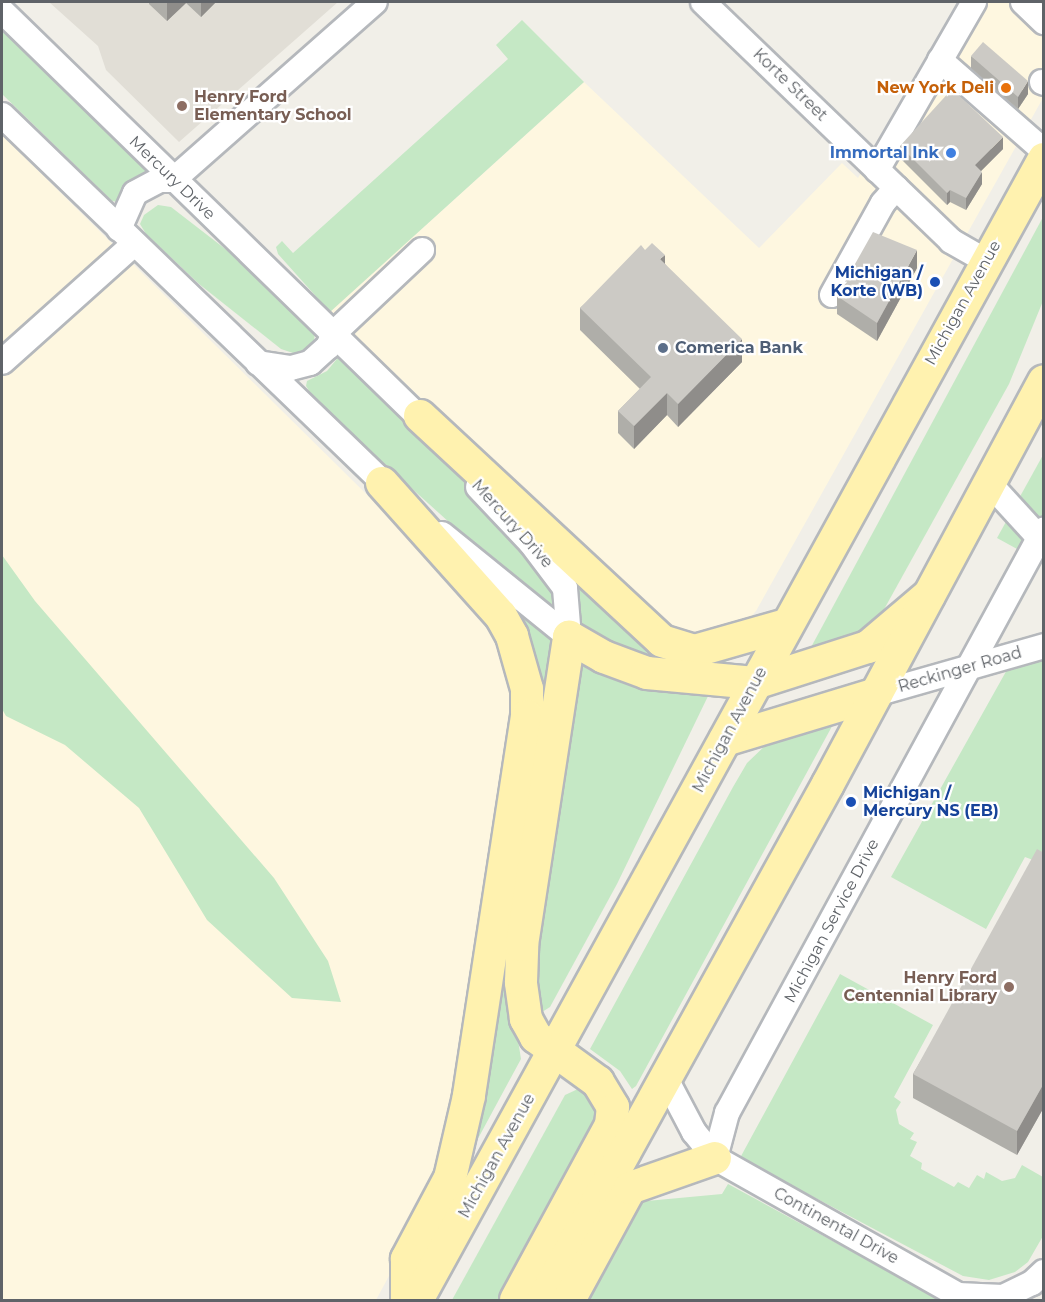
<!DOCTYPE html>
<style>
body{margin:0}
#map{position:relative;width:1045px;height:1302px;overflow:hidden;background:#f1efe8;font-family:Montserrat,sans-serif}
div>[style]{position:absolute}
.commercial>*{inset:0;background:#fef7e0}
.education>*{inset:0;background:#e1ded6}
.green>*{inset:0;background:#c5e8c5}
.roads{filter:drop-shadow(2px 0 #b5b8bc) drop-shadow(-2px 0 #b5b8bc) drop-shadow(0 2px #b5b8bc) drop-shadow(0 -2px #b5b8bc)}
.minor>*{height:24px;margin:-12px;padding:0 12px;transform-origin:12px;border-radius:12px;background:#fff}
.major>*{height:32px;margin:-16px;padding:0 16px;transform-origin:16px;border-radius:16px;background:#fff2af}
.wall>*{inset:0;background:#afaea9}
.shaded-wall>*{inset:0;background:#8f8d8a}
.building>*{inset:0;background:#cccac5}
.dots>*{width:16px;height:16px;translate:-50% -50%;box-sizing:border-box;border:3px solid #fff;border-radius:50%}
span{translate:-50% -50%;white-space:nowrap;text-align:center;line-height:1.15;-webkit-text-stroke:4.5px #fff;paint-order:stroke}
.street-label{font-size:16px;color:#5f6368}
.food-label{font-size:16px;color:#c56008;font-weight:700}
.right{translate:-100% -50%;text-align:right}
.education-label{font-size:16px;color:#785e54;font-weight:700}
.left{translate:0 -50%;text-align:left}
.shop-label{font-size:16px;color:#366cbe;font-weight:700}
.transit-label{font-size:16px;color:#164399;font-weight:700}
.service-label{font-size:16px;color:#4e5e75;font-weight:700}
.frame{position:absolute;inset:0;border:3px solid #5f6368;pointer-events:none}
</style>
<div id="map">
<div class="commercial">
<i style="clip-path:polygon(961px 2px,1043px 2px,1043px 98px,756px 611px,744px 625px,694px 638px,663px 627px,330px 312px,584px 82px,759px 248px,842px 163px,858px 178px)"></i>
<i style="clip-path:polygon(2px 135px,485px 611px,504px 642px,514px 707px,444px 1174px,376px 1300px,2px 1300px)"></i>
</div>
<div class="education">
<i style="clip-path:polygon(49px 2px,338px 2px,179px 142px,106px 70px,98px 46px)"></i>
</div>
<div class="green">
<i style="clip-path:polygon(2px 20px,147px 160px,151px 178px,124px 192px,117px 202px,112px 201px,2px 94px)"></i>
<i style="clip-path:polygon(522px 20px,584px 82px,330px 312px,278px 254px,276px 247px,282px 241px,293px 253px,508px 59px,496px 45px)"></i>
<i style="clip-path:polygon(158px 205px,171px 207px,281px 292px,315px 329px,314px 343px,306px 351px,293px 353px,281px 349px,199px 284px,146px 234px,140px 224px,144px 215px)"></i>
<i style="clip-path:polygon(1043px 217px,1043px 301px,1009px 384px,882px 613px,856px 636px,809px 651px)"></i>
<i style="clip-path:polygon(341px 354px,377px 387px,548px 573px,561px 601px,553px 616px,316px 402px,306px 386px,307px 381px,327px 371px)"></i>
<i style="clip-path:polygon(1043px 455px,1043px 563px,997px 538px)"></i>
<i style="clip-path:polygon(503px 501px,604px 599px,730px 655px,723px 667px,680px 670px,587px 639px)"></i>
<i style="clip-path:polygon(434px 530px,555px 634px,513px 1008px,521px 1059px,467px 1159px,534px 690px)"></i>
<i style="clip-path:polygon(2px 555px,35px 601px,274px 878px,328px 961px,341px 1002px,292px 998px,207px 920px,139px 808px,65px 745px,6px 716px,2px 709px)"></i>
<i style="clip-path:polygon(1043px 655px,1044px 857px,1033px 860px,1025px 857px,986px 929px,891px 877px,1013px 659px)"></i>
<i style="clip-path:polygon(571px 656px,710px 692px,617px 884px,550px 1007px,542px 1012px,530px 982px)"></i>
<i style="clip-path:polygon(836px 719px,636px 1086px,632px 1089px,620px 1071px,590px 1049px,733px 787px,747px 763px,771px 740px)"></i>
<i style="clip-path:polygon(840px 974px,933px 1025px,894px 1097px,901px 1102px,896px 1110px,899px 1124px,914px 1133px,910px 1139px,917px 1142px,910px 1156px,922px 1163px,921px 1169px,954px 1187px,958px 1182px,969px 1188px,977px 1175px,984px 1179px,986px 1172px,1002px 1181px,1015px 1178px,1022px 1165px,1043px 1177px,1043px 1236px,1028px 1262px,1015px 1272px,989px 1280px,963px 1276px,740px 1158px)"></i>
<i style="clip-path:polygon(578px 1089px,588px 1091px,601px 1119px,509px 1300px,452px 1300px,565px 1095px)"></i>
<i style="clip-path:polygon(728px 1184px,941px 1300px,582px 1300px,636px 1202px,722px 1194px)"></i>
</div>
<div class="roads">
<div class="minor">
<i style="left:703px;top:2px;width:344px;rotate:43.9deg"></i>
<i style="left:951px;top:241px;width:40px;rotate:29.7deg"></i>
<i style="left:1023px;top:2px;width:29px;rotate:44deg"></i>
<i style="left:2px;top:11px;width:598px;rotate:44.25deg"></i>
<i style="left:940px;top:60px;width:138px;rotate:41.2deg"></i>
<i style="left:1042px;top:82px;width:2px;rotate:27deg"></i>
<i style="left:2px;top:115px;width:546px;rotate:43.96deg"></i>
<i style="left:877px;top:170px;width:194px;rotate:-60deg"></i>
<i style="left:119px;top:229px;width:39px;rotate:-66deg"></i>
<i style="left:135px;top:193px;width:27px;rotate:-28deg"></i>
<i style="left:159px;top:180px;width:14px"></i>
<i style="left:173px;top:180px;width:269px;rotate:-41.4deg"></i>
<i style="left:832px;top:295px;width:105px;rotate:-61deg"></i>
<i style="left:883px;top:203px;width:20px;rotate:-49deg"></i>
<i style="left:2px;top:362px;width:177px;rotate:-41.8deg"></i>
<i style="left:258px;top:363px;width:33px;rotate:9deg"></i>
<i style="left:291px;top:368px;width:20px;rotate:-15deg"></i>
<i style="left:310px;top:363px;width:24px;rotate:-42deg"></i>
<i style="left:328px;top:347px;width:15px;rotate:-67deg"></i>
<i style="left:334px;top:333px;width:121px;rotate:-43.3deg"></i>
<i style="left:989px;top:483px;width:81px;rotate:47.5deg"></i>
<i style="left:442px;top:534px;width:164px;rotate:39deg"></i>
<i style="left:569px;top:637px;width:49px;rotate:-94.7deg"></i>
<i style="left:565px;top:588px;width:56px;rotate:-127.1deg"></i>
<i style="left:531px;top:543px;width:77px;rotate:-133.4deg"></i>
<i style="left:876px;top:694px;width:175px;rotate:-15.9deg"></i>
<i style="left:665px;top:1077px;width:62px;rotate:62.2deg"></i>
<i style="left:694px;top:1132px;width:33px;rotate:51deg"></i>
<i style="left:715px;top:1158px;width:279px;rotate:29.4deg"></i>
<i style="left:958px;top:1295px;width:45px;rotate:2.5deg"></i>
<i style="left:1003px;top:1297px;width:32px;rotate:-26deg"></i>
<i style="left:1032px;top:1283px;width:16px;rotate:-43deg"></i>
<i style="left:715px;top:1158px;width:47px;rotate:-75.1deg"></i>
<i style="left:727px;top:1113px;width:664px;rotate:-61.51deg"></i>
</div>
<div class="major">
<i style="left:420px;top:416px;width:330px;rotate:42.9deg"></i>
<i style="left:662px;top:641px;width:34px;rotate:17deg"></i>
<i style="left:695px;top:651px;width:95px;rotate:-15.9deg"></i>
<i style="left:382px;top:483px;width:178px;rotate:48.2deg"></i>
<i style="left:501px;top:616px;width:23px;rotate:61deg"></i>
<i style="left:512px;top:636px;width:55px;rotate:74.2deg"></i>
<i style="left:527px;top:689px;width:27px;rotate:90deg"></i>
<i style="left:527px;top:716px;width:384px;rotate:98.7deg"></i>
<i style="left:469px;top:1096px;width:84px;rotate:103deg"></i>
<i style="left:450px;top:1178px;width:92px;rotate:118deg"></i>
<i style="left:407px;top:1259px;width:41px;rotate:90deg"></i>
<i style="left:725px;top:740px;width:158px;rotate:-16.9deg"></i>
<i style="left:417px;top:1300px;width:1302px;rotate:-61.21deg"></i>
<i style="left:516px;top:1300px;width:199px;rotate:-61.5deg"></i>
<i style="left:611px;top:1125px;width:18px;rotate:-84deg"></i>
<i style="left:613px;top:1107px;width:29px;rotate:-121deg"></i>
<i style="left:598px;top:1082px;width:77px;rotate:-144deg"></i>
<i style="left:536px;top:1037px;width:21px;rotate:-119deg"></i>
<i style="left:526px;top:1019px;width:37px;rotate:-98deg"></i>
<i style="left:521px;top:982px;width:37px;rotate:-88deg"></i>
<i style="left:522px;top:945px;width:312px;rotate:-81.3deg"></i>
<i style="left:569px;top:637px;width:40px;rotate:29.7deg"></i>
<i style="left:604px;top:657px;width:46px;rotate:20.4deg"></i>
<i style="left:647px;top:673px;width:108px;rotate:5.3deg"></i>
<i style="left:755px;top:683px;width:119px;rotate:-17.7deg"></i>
<i style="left:868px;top:647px;width:80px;rotate:-40.4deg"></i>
<i style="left:543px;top:1300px;width:589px;rotate:-61.09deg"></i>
<i style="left:828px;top:784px;width:457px;rotate:-61.8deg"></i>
<i style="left:569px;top:1300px;width:128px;rotate:-61.4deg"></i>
<i style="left:630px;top:1188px;width:90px;rotate:-19.4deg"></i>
</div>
</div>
<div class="wall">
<i style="clip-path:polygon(149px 2px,216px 2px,201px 17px,186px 3px,167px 21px,149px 4px)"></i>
<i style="clip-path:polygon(971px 56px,1028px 94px,1018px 109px,971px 68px)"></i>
<i style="clip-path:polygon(900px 146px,1003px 149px,981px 171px,982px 184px,966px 210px,950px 202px,947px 205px,900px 158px)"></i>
<i style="clip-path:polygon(645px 250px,665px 264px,742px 362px,678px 427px,667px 415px,634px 449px,618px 433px,618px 411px,640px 389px,580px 330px,580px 308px)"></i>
<i style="clip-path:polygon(917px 268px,877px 341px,837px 314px,837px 296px)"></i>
<i style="clip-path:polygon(1044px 853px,1044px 1107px,1017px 1155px,913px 1098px,913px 1074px)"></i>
</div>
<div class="shaded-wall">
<i style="clip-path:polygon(168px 2px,186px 2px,186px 3px,167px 21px,167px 3px)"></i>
<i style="clip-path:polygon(201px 2px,216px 2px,201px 17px)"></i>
<i style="clip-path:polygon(1028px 81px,1028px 94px,1018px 109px,1018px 97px)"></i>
<i style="clip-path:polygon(1003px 137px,1003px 149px,975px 177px,975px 165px)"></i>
<i style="clip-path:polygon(982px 172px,982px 184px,966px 210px,966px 198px)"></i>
<i style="clip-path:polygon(950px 190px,950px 202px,947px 205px,947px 193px)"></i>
<i style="clip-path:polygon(917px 250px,917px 268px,877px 341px,877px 323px)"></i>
<i style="clip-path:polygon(665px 255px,665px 277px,660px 259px)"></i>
<i style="clip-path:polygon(742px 339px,742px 362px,678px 427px,678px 404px)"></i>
<i style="clip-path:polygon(667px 393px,667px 415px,634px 449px,634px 426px)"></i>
<i style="clip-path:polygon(1044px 1083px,1044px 1107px,1017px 1155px,1017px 1131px)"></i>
</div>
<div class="building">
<i style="clip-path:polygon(983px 42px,1028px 81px,1018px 97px,971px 56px)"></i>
<i style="clip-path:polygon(952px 89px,1003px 137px,975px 165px,982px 172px,966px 198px,950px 190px,947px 193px,900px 146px)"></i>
<i style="clip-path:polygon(873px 232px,917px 250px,877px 323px,837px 296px)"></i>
<i style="clip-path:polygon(652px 243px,665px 255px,660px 259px,742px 339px,678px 404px,667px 393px,634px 426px,618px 411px,651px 377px,580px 308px,641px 245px,645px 250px)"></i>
<i style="clip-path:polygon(1037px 849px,1044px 853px,1044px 1083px,1017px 1131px,913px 1074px)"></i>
</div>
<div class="dots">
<i style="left:1006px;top:88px;background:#e8710a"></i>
<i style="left:182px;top:106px;background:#8d6e63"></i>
<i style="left:951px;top:153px;background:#3f7fe0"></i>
<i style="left:935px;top:282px;background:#1a4fb4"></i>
<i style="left:663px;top:348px;background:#5c6f8a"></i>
<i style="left:851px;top:802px;background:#1a4fb4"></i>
<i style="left:1009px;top:987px;background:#8d6e63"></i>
</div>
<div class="street-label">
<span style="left:790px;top:85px;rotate:44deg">Korte Street</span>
<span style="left:172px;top:178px;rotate:44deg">Mercury Drive</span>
<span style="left:963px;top:303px;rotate:-61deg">Michigan Avenue</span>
<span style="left:512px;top:524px;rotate:48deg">Mercury Drive</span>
<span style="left:960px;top:670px;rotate:-16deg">Reckinger Road</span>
<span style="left:730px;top:730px;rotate:-62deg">Michigan Avenue</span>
<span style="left:832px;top:921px;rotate:-62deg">Michigan Service Drive</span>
<span style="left:497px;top:1156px;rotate:-61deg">Michigan Avenue</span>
<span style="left:836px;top:1226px;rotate:29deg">Continental Drive</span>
</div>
<div class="food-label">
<span class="right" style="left:994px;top:88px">New York Deli</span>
</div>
<div class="education-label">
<span class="left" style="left:194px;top:106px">Henry Ford<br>Elementary School</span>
<span class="right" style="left:997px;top:987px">Henry Ford<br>Centennial Library</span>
</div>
<div class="shop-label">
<span class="right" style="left:939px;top:153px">Immortal Ink</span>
</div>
<div class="transit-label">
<span class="right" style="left:923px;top:282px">Michigan /<br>Korte (WB)</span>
<span class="left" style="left:863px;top:802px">Michigan /<br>Mercury NS (EB)</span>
</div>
<div class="service-label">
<span class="left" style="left:675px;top:348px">Comerica Bank</span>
</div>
<div class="frame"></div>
</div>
